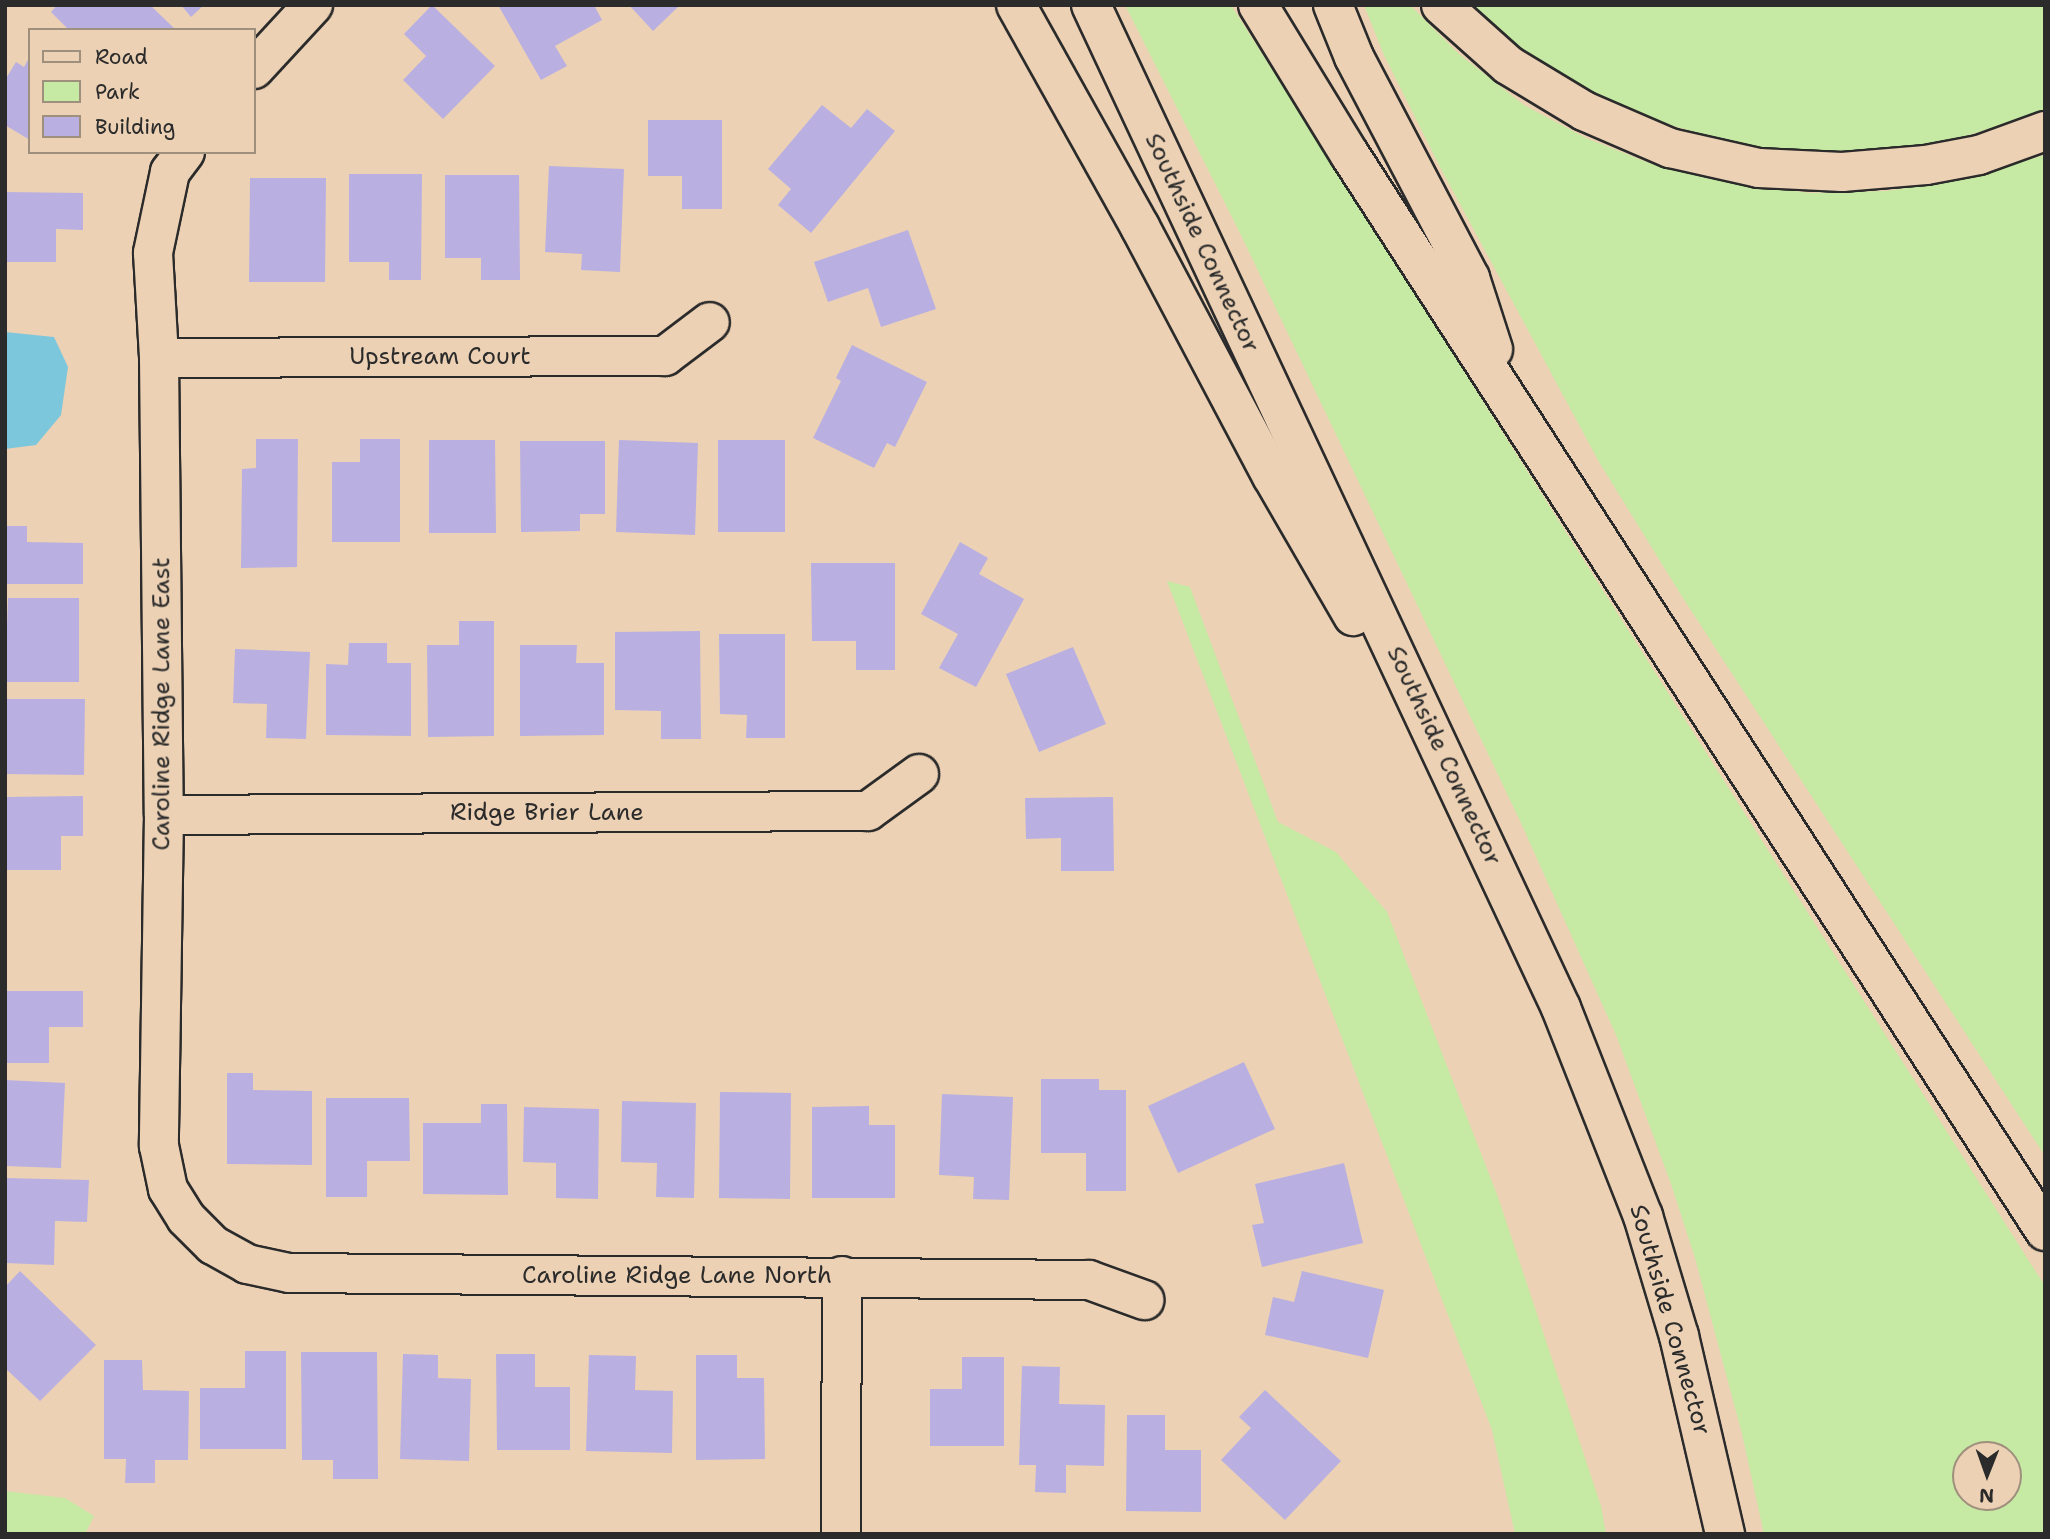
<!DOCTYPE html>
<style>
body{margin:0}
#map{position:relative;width:2050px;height:1539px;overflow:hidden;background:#ecd1b4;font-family:"Shantell Sans",sans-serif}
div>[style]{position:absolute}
.green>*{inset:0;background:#c6eaa3}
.water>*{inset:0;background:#7dc7dd}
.building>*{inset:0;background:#b9b0e1}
.roads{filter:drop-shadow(2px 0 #2b2b2b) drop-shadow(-2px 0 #2b2b2b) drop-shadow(0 2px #2b2b2b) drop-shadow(0 -2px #2b2b2b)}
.street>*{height:38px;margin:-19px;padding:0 19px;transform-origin:19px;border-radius:19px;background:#ecd1b4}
.highway>*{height:38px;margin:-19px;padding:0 19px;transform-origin:19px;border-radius:19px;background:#ecd1b4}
span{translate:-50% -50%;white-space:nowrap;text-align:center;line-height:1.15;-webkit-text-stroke:7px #ecd1b4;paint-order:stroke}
.street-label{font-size:24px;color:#2b2b2b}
.frame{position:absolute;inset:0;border:7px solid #2b2b2b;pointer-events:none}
.legend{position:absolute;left:28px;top:28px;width:228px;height:126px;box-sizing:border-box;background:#ecd1b4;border:2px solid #9f8f7d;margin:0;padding:9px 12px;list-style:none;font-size:21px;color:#2b2b2b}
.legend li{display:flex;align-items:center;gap:14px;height:35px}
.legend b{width:35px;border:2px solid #9f8f7d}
.north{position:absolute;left:1952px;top:1441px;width:70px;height:70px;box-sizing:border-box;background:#ecd1b4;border:2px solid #9f8f7d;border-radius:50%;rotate:181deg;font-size:19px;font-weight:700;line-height:28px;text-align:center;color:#2b2b2b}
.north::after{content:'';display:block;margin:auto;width:24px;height:32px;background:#2b2b2b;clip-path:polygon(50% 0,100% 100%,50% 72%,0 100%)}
</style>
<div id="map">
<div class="green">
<i style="clip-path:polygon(evenodd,1125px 5px,1231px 5px,2045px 1286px,2045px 1534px,1764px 1534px,1742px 1434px,1695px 1258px,1671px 1184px,1616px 1035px,1521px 823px,1240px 233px,1125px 5px,1966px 1455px,2008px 1455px,2008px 1497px,1966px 1497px,1966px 1455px)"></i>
<i style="clip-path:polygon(1364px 5px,1410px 5px,1459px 54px,1524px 105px,1586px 138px,1649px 163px,1739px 185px,1811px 193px,1886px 191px,1947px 182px,2045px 155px,2045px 1156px,1681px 595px,1599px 462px,1440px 167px,1384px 55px)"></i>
<i style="clip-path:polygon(1466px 5px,2045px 5px,2045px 110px,1954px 140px,1896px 151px,1846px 155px,1785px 151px,1737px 144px,1636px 115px,1580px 88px,1532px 59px)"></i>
<i style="clip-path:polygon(1167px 581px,1190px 587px,1278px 822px,1336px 852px,1387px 912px,1498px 1197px,1601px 1506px,1606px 1534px,1515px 1534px,1492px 1430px)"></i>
<i style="clip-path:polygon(5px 1491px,65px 1498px,94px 1516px,85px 1534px,5px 1534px)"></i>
</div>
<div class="water">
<i style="clip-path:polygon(5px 332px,54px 337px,68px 367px,61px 415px,36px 445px,5px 449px)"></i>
</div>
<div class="building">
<i style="clip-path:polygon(57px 5px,150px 5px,176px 30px,69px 30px,51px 12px)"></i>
<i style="clip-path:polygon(181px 5px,204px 5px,191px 17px)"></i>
<i style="clip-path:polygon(432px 5px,495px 66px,443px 119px,403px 80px,426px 56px,404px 34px)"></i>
<i style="clip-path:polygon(498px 5px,594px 5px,602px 20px,555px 46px,567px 66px,541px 80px)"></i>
<i style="clip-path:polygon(629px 5px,680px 5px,653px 31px)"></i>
<i style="clip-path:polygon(30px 56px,30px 140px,5px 125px,5px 80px,16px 62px,24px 67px)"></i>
<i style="clip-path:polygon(822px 105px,851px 128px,867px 109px,895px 131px,811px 233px,778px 205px,791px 189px,768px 169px)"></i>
<i style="clip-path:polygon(648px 120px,722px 120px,722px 209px,682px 209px,682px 176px,648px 176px)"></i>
<i style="clip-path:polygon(549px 166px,624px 169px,620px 272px,581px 270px,582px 254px,545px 252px)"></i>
<i style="clip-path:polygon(349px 174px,422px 174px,421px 280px,389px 280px,389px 262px,349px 262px)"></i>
<i style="clip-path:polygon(445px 175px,519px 175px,520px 280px,481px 280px,481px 258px,445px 258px)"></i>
<i style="clip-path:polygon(250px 178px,326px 178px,325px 282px,249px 282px)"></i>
<i style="clip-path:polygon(5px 192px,83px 193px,83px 230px,56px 229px,56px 262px,5px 262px)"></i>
<i style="clip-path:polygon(908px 230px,936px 309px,881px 327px,868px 288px,828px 302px,814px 262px)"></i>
<i style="clip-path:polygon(852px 345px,927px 382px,895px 447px,887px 443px,874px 468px,813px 438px,841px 381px,836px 378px)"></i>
<i style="clip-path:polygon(256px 439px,298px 439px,297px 567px,241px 568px,242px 469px,256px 468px)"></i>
<i style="clip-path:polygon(360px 439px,400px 439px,400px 542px,332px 542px,332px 462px,360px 462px)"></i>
<i style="clip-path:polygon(429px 440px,495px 440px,496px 533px,429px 533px)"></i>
<i style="clip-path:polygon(619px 440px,698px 443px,695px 535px,616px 532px)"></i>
<i style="clip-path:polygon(718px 440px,785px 440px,785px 532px,718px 532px)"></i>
<i style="clip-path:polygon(520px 441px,605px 441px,605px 514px,580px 514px,580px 531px,521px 532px)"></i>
<i style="clip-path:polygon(5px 526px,27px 526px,27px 542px,83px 543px,83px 584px,5px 584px)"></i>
<i style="clip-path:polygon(960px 542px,988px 558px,979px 574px,1024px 599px,976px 687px,939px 668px,958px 634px,921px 614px)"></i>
<i style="clip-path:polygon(811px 563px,895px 563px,895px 670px,856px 670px,856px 641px,812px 641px)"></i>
<i style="clip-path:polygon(8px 598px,79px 598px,79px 682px,5px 682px)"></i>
<i style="clip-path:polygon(459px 621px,494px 621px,494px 736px,428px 737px,427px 645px,459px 645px)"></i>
<i style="clip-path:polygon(700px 631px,701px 739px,661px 739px,661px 711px,615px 710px,615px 632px)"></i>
<i style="clip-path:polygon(719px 634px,785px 634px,785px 738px,746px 738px,747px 715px,720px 714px)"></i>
<i style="clip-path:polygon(349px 643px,387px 643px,387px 663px,411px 663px,411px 736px,326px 735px,326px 664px,348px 665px)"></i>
<i style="clip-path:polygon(520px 645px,577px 645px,576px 663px,604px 663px,604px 735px,520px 736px)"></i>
<i style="clip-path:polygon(1073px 647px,1106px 724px,1039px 752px,1006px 674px)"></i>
<i style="clip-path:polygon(235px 649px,310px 652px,306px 739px,266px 738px,267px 704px,233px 703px)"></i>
<i style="clip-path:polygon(5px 699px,85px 699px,84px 775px,5px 774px)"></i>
<i style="clip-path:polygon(83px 796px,83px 836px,61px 836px,61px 870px,5px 870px,5px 797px)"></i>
<i style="clip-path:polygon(1113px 797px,1114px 871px,1061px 871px,1061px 838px,1026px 839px,1025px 798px)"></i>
<i style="clip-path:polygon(5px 991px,83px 991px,83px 1027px,49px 1027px,49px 1063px,5px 1063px)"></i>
<i style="clip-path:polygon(1244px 1062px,1275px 1129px,1178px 1173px,1148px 1106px)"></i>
<i style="clip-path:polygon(227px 1073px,253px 1073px,253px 1090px,312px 1091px,312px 1165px,227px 1164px)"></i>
<i style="clip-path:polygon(1041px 1079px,1099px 1079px,1099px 1090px,1126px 1090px,1126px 1191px,1086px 1191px,1086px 1153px,1041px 1153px)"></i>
<i style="clip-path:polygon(5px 1080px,65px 1083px,61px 1168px,5px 1166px)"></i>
<i style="clip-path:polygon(720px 1092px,791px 1093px,790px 1199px,719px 1198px)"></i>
<i style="clip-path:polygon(942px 1094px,1013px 1097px,1009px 1200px,973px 1199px,974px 1177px,939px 1175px)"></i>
<i style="clip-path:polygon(326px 1098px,409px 1098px,410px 1161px,367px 1161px,367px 1197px,326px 1197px)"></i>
<i style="clip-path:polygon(622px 1101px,696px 1103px,694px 1198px,656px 1197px,657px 1163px,621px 1162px)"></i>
<i style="clip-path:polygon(481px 1104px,507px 1104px,508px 1195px,423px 1194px,423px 1123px,481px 1123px)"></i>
<i style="clip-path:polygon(869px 1106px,869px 1125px,895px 1125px,895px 1198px,812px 1198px,812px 1107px)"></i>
<i style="clip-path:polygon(524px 1107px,599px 1109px,598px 1199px,556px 1198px,556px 1163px,523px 1162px)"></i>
<i style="clip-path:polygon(1344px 1163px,1363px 1243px,1262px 1267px,1252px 1225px,1264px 1223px,1255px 1184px)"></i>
<i style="clip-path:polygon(5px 1178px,89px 1180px,87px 1222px,55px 1221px,54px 1265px,5px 1263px)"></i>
<i style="clip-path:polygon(20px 1271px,96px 1345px,40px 1401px,5px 1368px,5px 1287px)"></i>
<i style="clip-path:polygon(1302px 1271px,1384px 1290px,1368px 1358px,1265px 1335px,1273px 1297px,1294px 1302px)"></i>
<i style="clip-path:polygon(245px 1351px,286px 1351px,286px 1449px,200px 1449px,200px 1388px,245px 1388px)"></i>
<i style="clip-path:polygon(301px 1352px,377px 1352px,378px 1479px,333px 1479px,333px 1460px,302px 1460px)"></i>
<i style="clip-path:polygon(403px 1354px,438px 1355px,438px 1378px,471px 1379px,469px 1461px,400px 1459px)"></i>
<i style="clip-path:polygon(496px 1354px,535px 1354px,535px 1387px,570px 1387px,570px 1450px,497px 1450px)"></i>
<i style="clip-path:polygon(589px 1355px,636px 1356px,635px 1390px,673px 1391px,672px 1453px,586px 1451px)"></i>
<i style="clip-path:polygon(696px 1355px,737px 1355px,737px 1378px,764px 1378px,765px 1459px,696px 1460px)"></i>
<i style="clip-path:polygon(962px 1357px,1004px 1357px,1004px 1446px,930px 1446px,930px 1389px,962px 1389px)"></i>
<i style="clip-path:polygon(104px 1360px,142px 1360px,143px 1390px,189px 1391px,188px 1460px,155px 1460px,155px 1483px,125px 1483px,126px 1459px,104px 1459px)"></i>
<i style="clip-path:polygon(1022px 1366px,1060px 1367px,1059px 1404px,1105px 1405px,1104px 1466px,1066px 1465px,1066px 1493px,1035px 1492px,1036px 1465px,1019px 1465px)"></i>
<i style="clip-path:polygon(1265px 1390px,1341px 1461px,1285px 1520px,1221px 1460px,1251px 1428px,1239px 1417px)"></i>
<i style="clip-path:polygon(1127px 1415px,1165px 1415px,1165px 1450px,1201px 1450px,1201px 1512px,1126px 1511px)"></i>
</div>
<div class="roads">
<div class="street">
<i style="left:254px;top:69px;width:87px;rotate:-47.3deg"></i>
<i style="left:185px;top:152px;width:25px;rotate:127deg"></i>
<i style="left:170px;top:172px;width:83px;rotate:101.9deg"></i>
<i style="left:153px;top:253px;width:105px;rotate:86.7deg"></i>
<i style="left:159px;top:358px;width:457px;rotate:89.4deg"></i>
<i style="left:164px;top:815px;width:331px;rotate:90.9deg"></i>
<i style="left:159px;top:1146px;width:44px;rotate:78.2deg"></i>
<i style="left:168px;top:1189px;width:34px;rotate:58deg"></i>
<i style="left:186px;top:1218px;width:38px;rotate:45deg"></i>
<i style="left:213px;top:1245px;width:39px;rotate:29deg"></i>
<i style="left:247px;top:1264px;width:43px;rotate:12.1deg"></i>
<i style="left:289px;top:1273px;width:800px;rotate:0.5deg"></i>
<i style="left:1089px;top:1280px;width:59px;rotate:20deg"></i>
<i style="left:159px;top:358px;width:506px;rotate:-0.23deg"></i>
<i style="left:665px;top:356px;width:56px;rotate:-37.1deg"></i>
<i style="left:164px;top:815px;width:704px;rotate:-0.33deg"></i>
<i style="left:868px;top:811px;width:63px;rotate:-36deg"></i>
<i style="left:841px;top:1534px;width:258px;rotate:-89.8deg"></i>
</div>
<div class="highway">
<i style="left:1016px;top:5px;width:254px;rotate:60.8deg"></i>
<i style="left:1140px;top:227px;width:282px;rotate:62.1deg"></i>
<i style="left:1272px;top:476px;width:162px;rotate:59.9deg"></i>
<i style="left:1091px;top:5px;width:1108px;rotate:64.89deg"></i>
<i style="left:1561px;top:1008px;width:224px;rotate:68.5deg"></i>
<i style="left:1643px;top:1216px;width:125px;rotate:73.3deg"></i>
<i style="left:1679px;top:1336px;width:203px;rotate:76.9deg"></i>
<i style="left:1258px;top:5px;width:176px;rotate:58.5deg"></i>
<i style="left:1350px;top:155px;width:1281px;rotate:57.14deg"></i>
<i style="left:1333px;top:5px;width:56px;rotate:68deg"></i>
<i style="left:1354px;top:57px;width:250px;rotate:62.3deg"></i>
<i style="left:1470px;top:278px;width:75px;rotate:72.1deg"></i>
<i style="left:1441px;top:5px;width:90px;rotate:41.8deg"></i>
<i style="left:1508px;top:65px;width:89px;rotate:31.2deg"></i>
<i style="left:1584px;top:111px;width:94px;rotate:23.3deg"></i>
<i style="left:1670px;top:148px;width:91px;rotate:12.7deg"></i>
<i style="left:1759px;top:168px;width:83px;rotate:2.8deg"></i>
<i style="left:1842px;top:172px;width:84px;rotate:-4.8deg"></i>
<i style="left:1926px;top:165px;width:54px;rotate:-10.7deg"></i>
<i style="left:1979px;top:155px;width:70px;rotate:-20deg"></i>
</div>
</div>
<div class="street-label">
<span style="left:1202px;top:243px;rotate:65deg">Southside Connector</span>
<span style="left:440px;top:357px">Upstream Court</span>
<span style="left:162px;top:704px;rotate:-90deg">Caroline Ridge Lane East</span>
<span style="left:1444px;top:756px;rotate:65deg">Southside Connector</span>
<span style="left:547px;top:813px">Ridge Brier Lane</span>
<span style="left:677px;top:1276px">Caroline Ridge Lane North</span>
<span style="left:1670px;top:1320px;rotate:74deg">Southside Connector</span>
</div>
<div class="frame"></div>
<ul class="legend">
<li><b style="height:9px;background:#ecd1b4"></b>Road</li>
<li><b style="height:19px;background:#c6eaa3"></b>Park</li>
<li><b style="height:19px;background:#b9b0e1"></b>Building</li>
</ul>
<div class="north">N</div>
</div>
